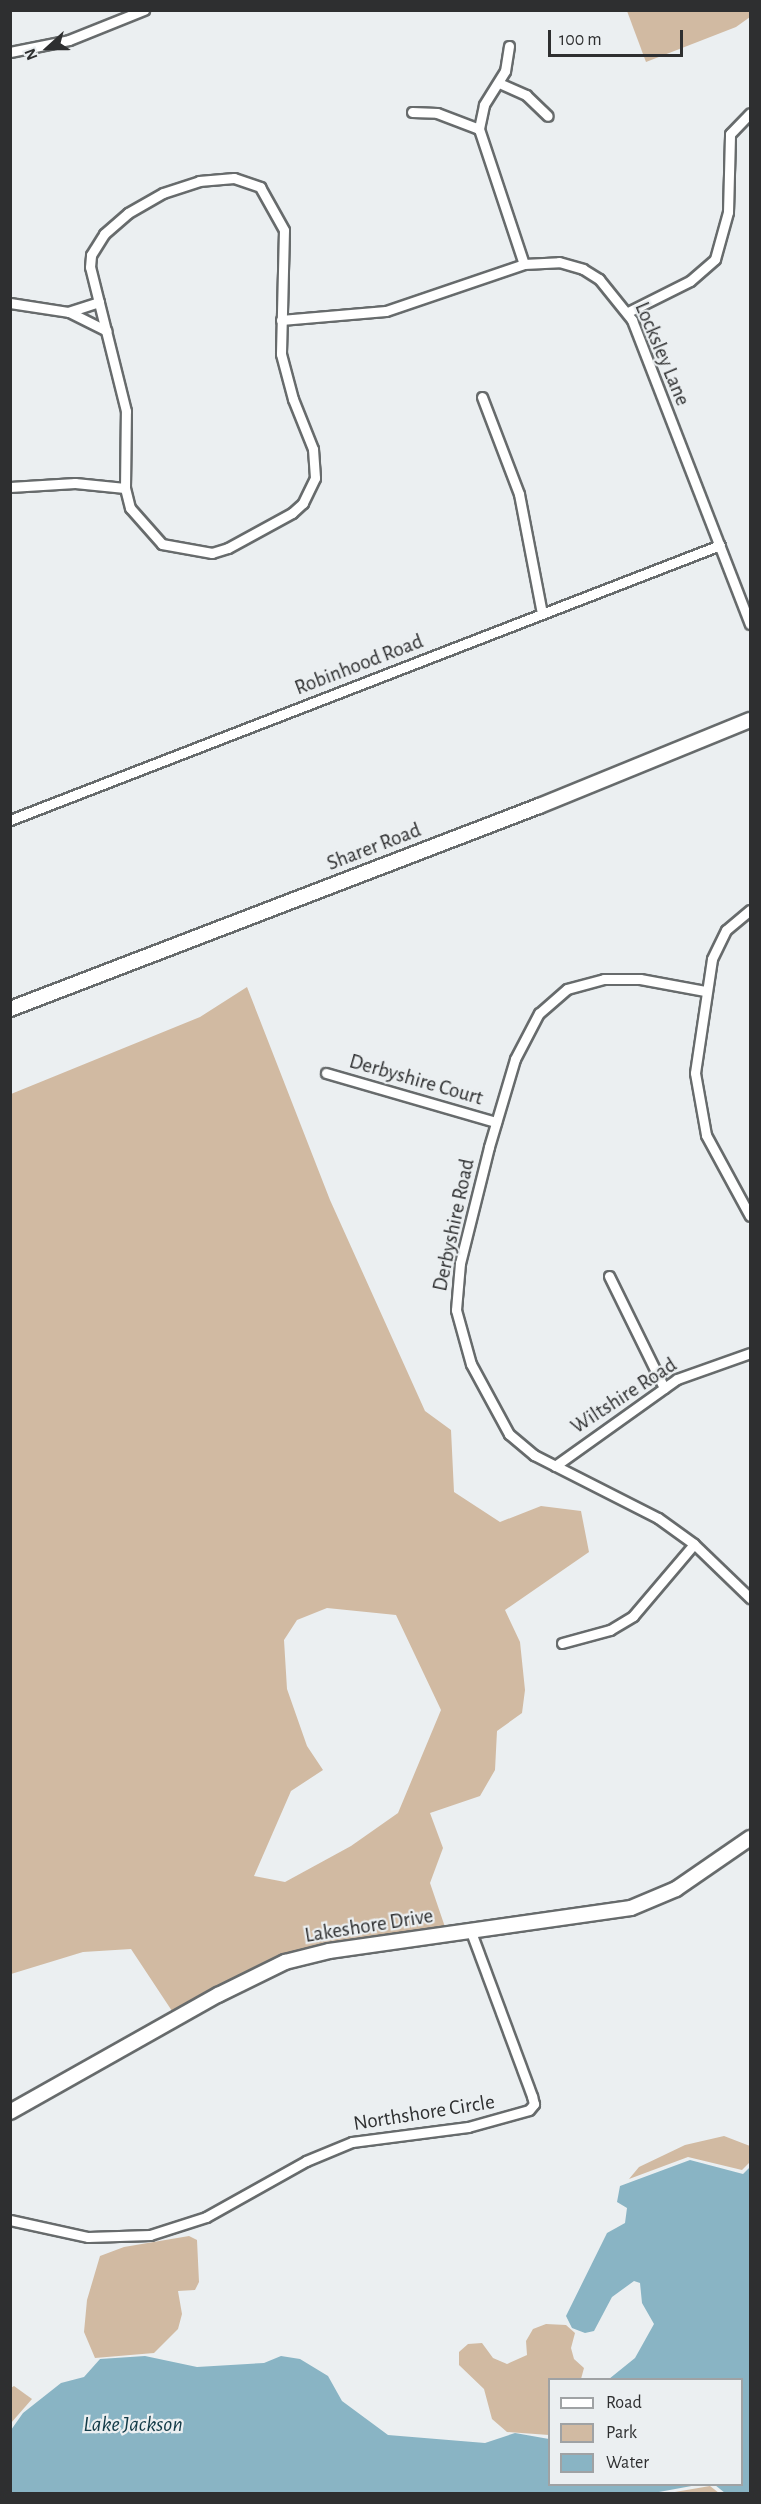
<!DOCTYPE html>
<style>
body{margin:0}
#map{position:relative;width:761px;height:2504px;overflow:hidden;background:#ebeff1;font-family:"Alegreya Sans",sans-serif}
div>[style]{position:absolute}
.green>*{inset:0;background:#d1baa2}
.water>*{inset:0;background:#89b4c4}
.roads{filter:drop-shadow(2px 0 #676b6c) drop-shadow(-2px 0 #676b6c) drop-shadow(0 2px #676b6c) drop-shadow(0 -2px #676b6c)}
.street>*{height:9px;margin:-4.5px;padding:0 4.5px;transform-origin:4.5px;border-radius:4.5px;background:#fff}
.secondary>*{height:14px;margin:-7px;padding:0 7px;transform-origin:7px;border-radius:7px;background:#fff}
span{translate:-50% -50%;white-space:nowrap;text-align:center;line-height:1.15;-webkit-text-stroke:4.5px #ebeff1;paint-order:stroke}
.street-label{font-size:21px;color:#2e2f30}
.water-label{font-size:22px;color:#123a47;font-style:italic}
.frame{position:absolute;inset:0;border:12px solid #2e2f30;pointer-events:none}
.legend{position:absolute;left:548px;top:2378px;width:195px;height:108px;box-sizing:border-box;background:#ebeff1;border:2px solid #9fa2a4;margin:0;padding:8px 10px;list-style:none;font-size:18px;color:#2e2f30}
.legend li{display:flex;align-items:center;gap:12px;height:30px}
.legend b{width:30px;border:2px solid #9fa2a4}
.north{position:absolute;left:18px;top:18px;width:60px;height:60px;-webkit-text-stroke:4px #ebeff1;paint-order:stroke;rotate:249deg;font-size:16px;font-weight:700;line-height:24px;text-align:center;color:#2e2f30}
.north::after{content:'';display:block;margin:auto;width:21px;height:27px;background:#2e2f30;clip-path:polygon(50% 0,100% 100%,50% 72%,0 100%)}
.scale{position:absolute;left:548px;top:30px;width:135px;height:27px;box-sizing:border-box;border:3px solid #2e2f30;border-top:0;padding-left:8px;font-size:18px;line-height:21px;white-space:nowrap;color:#2e2f30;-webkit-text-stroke:4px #ebeff1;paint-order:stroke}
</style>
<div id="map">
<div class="green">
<i style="clip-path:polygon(627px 11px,750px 11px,750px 17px,736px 27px,646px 62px)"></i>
<i style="clip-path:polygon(evenodd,247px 987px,330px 1200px,425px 1411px,451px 1430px,454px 1492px,500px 1522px,541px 1506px,581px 1511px,589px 1552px,505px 1610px,520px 1642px,525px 1690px,522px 1713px,497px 1731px,495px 1770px,480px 1796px,430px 1813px,443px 1848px,430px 1883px,445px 1927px,442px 1931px,329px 1946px,174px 2014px,131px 1949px,83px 1952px,11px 1974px,11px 1094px,200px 1017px,247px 987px,327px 1608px,396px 1615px,441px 1710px,398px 1813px,351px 1846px,285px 1882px,254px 1876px,291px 1791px,323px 1770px,307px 1746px,287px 1689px,284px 1640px,297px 1620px,327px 1608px)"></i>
<i style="clip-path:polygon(724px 2136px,750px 2146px,750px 2162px,742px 2170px,688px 2157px,629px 2179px,639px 2167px,685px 2145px)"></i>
<i style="clip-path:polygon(189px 2236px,197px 2240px,199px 2282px,195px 2290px,178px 2291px,182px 2314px,178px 2329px,154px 2353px,95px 2358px,84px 2332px,87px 2300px,100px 2256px,124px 2247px)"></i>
<i style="clip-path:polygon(546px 2324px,566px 2325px,575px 2333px,571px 2348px,574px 2359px,584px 2368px,581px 2379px,550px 2380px,549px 2435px,507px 2432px,492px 2419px,484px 2389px,459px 2365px,459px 2352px,468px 2344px,482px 2343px,493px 2358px,507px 2364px,527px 2355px,526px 2341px,533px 2329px)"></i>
<i style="clip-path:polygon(14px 2386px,32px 2399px,11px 2423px,11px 2388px)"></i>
<i style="clip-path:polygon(710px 2486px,719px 2493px,669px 2493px)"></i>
</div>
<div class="water">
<i style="clip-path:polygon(690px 2160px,743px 2174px,750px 2167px,750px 2493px,725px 2493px,715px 2485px,742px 2484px,742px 2380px,609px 2379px,635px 2358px,654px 2324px,642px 2303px,640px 2283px,634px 2281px,612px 2297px,594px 2331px,585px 2333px,572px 2328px,566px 2316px,607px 2233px,625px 2223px,627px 2208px,617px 2202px,620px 2186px)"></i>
<i style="clip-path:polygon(145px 2356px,197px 2367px,264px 2363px,281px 2356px,300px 2359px,328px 2376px,342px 2401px,388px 2435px,485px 2443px,515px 2433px,549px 2439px,550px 2484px,697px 2485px,648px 2494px,11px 2493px,11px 2430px,23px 2413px,61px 2383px,84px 2377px,100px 2359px)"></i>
</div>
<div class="roads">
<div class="street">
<i style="left:509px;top:46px;width:25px;rotate:99deg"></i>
<i style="left:505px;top:71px;width:40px;rotate:122deg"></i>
<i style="left:484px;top:105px;width:25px;rotate:102deg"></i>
<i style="left:479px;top:129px;width:142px;rotate:71.6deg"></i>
<i style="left:10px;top:52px;width:60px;rotate:-11.5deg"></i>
<i style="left:69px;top:40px;width:81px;rotate:-21.8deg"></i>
<i style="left:499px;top:83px;width:30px;rotate:24deg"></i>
<i style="left:526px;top:95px;width:30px;rotate:44deg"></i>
<i style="left:412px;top:112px;width:25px;rotate:2deg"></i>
<i style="left:437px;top:113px;width:45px;rotate:20.9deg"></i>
<i style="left:234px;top:178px;width:28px;rotate:19deg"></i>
<i style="left:260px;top:187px;width:49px;rotate:60.8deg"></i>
<i style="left:284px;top:230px;width:124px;rotate:91.4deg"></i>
<i style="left:281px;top:354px;width:47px;rotate:75.1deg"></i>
<i style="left:293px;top:399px;width:54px;rotate:68.2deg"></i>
<i style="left:313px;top:449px;width:29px;rotate:86deg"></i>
<i style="left:315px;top:478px;width:28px;rotate:116deg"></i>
<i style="left:303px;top:503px;width:15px;rotate:138deg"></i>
<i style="left:292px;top:513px;width:73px;rotate:151.3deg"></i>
<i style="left:228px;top:548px;width:17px;rotate:163deg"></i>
<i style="left:212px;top:553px;width:51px;rotate:-169.8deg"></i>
<i style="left:162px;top:544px;width:48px;rotate:-131.6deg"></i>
<i style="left:130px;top:508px;width:21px;rotate:-104deg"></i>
<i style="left:125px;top:488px;width:77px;rotate:-89.3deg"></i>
<i style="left:126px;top:411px;width:148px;rotate:-104deg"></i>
<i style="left:90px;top:267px;width:12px;rotate:-85deg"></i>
<i style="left:91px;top:255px;width:25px;rotate:-58deg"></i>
<i style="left:104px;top:234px;width:32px;rotate:-41deg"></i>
<i style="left:128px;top:213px;width:40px;rotate:-29.7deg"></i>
<i style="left:163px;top:193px;width:38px;rotate:-18deg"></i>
<i style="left:199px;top:181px;width:35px;rotate:-5deg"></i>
<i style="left:99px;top:302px;width:32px;rotate:162deg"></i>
<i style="left:69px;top:312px;width:42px;rotate:26.6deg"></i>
<i style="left:10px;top:303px;width:60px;rotate:8.7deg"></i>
<i style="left:628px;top:312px;width:69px;rotate:-26.6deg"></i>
<i style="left:690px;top:281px;width:33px;rotate:-41deg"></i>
<i style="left:715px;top:259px;width:49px;rotate:-74.5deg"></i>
<i style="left:728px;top:212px;width:78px;rotate:-88.5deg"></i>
<i style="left:730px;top:134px;width:29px;rotate:-46deg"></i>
<i style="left:281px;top:320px;width:105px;rotate:-4.9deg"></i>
<i style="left:386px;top:311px;width:146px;rotate:-18.8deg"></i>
<i style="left:524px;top:264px;width:35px;rotate:-3deg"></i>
<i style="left:559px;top:262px;width:25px;rotate:16deg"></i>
<i style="left:583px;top:269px;width:19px;rotate:32deg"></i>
<i style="left:599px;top:279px;width:53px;rotate:51.2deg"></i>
<i style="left:632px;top:320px;width:326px;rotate:68.8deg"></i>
<i style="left:482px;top:397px;width:104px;rotate:69.1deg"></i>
<i style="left:519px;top:494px;width:121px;rotate:79.1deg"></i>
<i style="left:10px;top:487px;width:65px;rotate:-3.5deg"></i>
<i style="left:75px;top:483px;width:50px;rotate:5.7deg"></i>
<i style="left:10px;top:820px;width:761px;rotate:-21.17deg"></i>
<i style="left:750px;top:910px;width:31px;rotate:140deg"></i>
<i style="left:726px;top:930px;width:32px;rotate:116deg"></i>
<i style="left:712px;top:959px;width:115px;rotate:98.5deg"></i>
<i style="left:695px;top:1073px;width:63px;rotate:79.9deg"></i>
<i style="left:706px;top:1135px;width:92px;rotate:61.5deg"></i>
<i style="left:705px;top:991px;width:66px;rotate:-169.5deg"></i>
<i style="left:640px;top:979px;width:36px;rotate:180deg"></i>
<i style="left:604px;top:979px;width:38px;rotate:165deg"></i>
<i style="left:567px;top:989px;width:37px;rotate:139deg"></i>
<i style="left:539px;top:1013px;width:52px;rotate:117.6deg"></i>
<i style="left:515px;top:1059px;width:92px;rotate:106.5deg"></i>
<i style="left:489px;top:1147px;width:120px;rotate:104deg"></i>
<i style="left:460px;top:1263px;width:47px;rotate:94.9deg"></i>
<i style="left:456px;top:1310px;width:56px;rotate:74.5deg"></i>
<i style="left:471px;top:1364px;width:80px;rotate:61.5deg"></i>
<i style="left:509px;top:1434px;width:33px;rotate:40deg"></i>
<i style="left:534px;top:1455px;width:139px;rotate:26.9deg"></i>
<i style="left:658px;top:1518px;width:44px;rotate:35.8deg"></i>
<i style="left:694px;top:1544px;width:78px;rotate:44deg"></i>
<i style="left:326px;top:1073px;width:177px;rotate:16.1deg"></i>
<i style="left:609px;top:1276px;width:125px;rotate:63.8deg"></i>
<i style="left:555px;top:1466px;width:150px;rotate:-35.5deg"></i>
<i style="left:677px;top:1379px;width:77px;rotate:-19.6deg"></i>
<i style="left:562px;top:1643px;width:50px;rotate:-15.2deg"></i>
<i style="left:610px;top:1630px;width:27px;rotate:-31deg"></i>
<i style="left:633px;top:1616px;width:94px;rotate:-49.7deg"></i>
<i style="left:10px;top:2220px;width:80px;rotate:12.3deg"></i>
<i style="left:88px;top:2237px;width:62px;rotate:-1.8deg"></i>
<i style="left:150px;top:2235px;width:59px;rotate:-17.8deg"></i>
<i style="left:206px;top:2217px;width:115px;rotate:-29.2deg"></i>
<i style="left:306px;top:2161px;width:50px;rotate:-22.4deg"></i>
<i style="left:352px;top:2142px;width:117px;rotate:-7.4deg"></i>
<i style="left:468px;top:2127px;width:63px;rotate:-15.6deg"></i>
<i style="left:529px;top:2110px;width:8px;rotate:-50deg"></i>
<i style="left:534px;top:2104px;width:8px;rotate:-104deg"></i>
<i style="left:532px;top:2096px;width:175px;rotate:-110.4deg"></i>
</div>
<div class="secondary">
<i style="left:10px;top:1009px;width:567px;rotate:-20.99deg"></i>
<i style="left:539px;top:806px;width:228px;rotate:-22.2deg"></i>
<i style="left:10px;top:2112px;width:239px;rotate:-29.4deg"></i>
<i style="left:218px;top:1995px;width:75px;rotate:-26.2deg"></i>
<i style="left:285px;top:1962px;width:45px;rotate:-14deg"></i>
<i style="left:329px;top:1951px;width:305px;rotate:-8.1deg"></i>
<i style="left:631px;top:1908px;width:49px;rotate:-22.9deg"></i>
<i style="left:676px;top:1889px;width:90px;rotate:-34.6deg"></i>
</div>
</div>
<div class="street-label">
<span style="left:662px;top:354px;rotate:67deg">Locksley Lane</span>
<span style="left:359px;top:665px;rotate:-21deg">Robinhood Road</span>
<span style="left:374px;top:847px;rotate:-21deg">Sharer Road</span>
<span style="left:416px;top:1080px;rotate:16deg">Derbyshire Court</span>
<span style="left:454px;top:1225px;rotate:-78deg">Derbyshire Road</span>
<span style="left:624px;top:1396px;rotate:-33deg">Wiltshire Road</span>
<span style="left:369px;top:1926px;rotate:-9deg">Lakeshore Drive</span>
<span style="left:424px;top:2113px;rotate:-9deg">Northshore Circle</span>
</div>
<div class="water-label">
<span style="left:133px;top:2425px">Lake Jackson</span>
</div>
<div class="frame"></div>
<ul class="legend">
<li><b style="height:8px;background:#fff"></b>Road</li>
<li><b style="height:16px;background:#d1baa2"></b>Park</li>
<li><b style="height:16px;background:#89b4c4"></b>Water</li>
</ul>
<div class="north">N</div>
<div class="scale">100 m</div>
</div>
